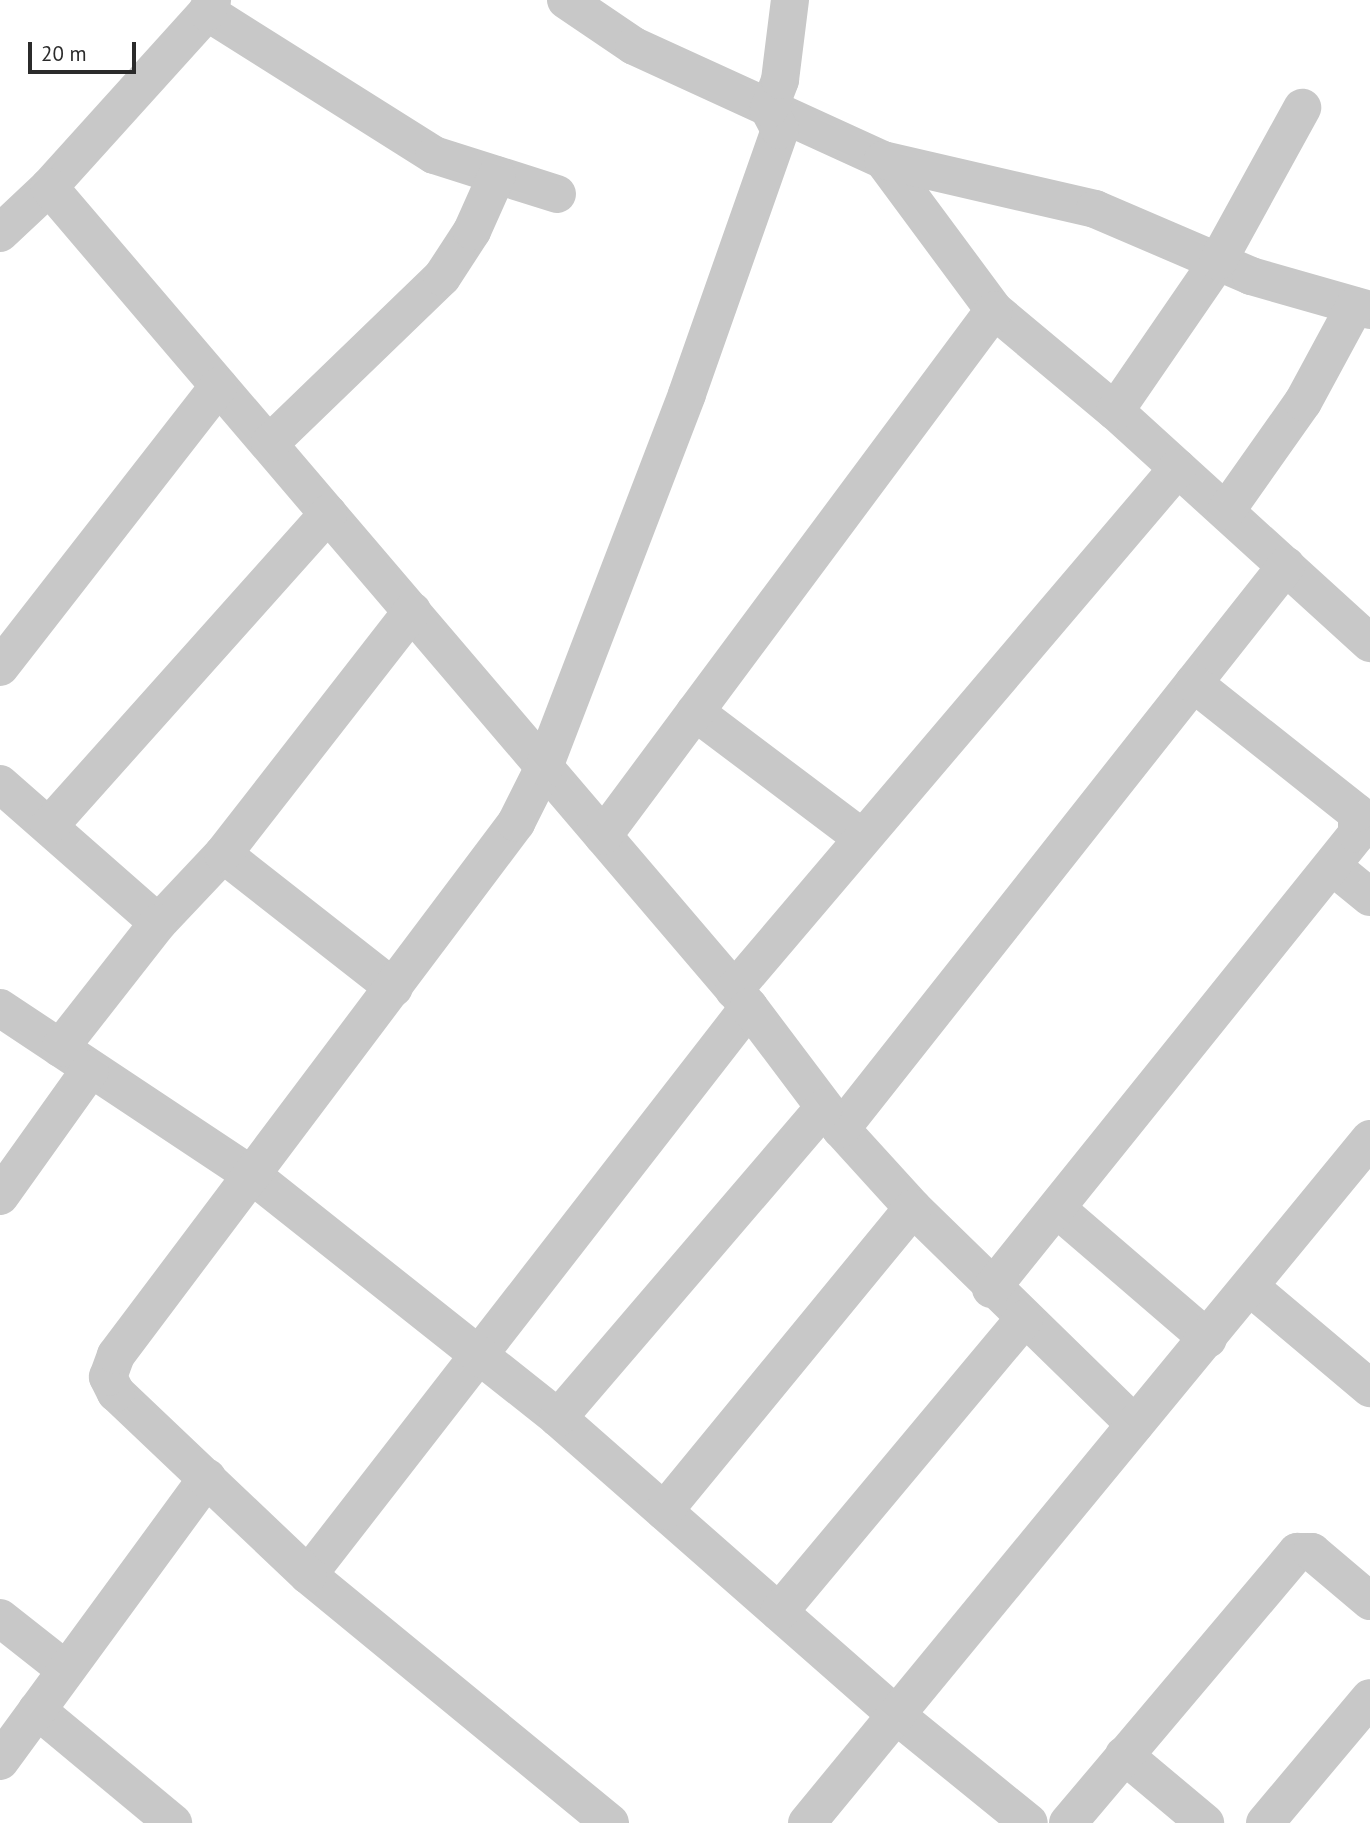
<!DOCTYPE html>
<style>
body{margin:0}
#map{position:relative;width:1370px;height:1823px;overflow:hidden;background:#fff;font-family:"PT Sans",sans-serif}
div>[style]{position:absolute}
.minor>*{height:38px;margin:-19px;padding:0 19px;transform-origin:19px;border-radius:19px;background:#c8c8c8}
span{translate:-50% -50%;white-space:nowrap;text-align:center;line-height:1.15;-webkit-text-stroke:7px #fff;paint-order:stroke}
.scale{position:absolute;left:28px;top:42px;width:108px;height:32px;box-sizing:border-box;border:4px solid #2b2b2b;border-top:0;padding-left:9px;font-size:21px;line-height:24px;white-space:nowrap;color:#2b2b2b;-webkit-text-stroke:5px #fff;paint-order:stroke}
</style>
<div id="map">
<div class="minor">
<i style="left:566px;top:0;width:82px;rotate:34.1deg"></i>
<i style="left:634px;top:46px;width:274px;rotate:24.6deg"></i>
<i style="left:883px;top:160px;width:187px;rotate:53.5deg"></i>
<i style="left:994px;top:310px;width:158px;rotate:39.9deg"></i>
<i style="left:1115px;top:411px;width:345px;rotate:42.3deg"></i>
<i style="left:207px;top:12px;width:268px;rotate:32.2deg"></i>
<i style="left:434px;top:155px;width:129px;rotate:17.6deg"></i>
<i style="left:883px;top:160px;width:218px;rotate:13deg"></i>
<i style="left:1095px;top:209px;width:170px;rotate:23.2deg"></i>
<i style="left:1251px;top:276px;width:124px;rotate:15.9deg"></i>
<i style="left:49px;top:187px;width:236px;rotate:-47.9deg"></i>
<i style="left:207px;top:12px;width:13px;rotate:-67deg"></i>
<i style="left:0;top:233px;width:67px;rotate:-43.2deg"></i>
<i style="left:49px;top:187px;width:1078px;rotate:49.51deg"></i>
<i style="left:749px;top:1007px;width:719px;rotate:127.83deg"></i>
<i style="left:1115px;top:411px;width:182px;rotate:-55.5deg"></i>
<i style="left:1218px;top:261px;width:175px;rotate:-61.2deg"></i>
<i style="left:270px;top:443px;width:239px;rotate:-44deg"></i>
<i style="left:442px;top:277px;width:55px;rotate:-56.9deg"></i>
<i style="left:472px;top:231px;width:61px;rotate:-65.9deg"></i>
<i style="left:1226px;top:511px;width:133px;rotate:-54.8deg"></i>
<i style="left:1303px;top:402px;width:109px;rotate:-61.6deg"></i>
<i style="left:0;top:667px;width:356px;rotate:-52.1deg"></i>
<i style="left:695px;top:712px;width:209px;rotate:37deg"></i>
<i style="left:0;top:784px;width:210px;rotate:41.3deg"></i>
<i style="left:158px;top:923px;width:95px;rotate:-46.7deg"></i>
<i style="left:223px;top:854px;width:217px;rotate:38.1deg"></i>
<i style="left:49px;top:826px;width:419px;rotate:-48.2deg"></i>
<i style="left:603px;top:836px;width:655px;rotate:-53.37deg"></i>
<i style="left:223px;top:854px;width:308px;rotate:-52.1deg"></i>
<i style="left:1332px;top:866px;width:49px;rotate:39.2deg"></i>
<i style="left:734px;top:990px;width:685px;rotate:-49.62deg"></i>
<i style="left:749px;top:1007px;width:153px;rotate:53deg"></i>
<i style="left:841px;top:1129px;width:107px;rotate:47.7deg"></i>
<i style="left:913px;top:1208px;width:310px;rotate:44.3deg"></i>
<i style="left:0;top:1008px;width:304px;rotate:33.6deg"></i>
<i style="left:253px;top:1176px;width:389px;rotate:38.4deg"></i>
<i style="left:558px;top:1418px;width:450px;rotate:41.3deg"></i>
<i style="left:896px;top:1715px;width:171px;rotate:39.1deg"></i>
<i style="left:60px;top:1048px;width:159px;rotate:-51.9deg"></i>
<i style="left:841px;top:1129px;width:718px;rotate:-51.68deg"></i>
<i style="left:0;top:1196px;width:155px;rotate:-54.5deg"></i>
<i style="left:1057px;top:1209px;width:199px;rotate:40.7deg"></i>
<i style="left:1250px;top:1287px;width:157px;rotate:40.1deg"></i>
<i style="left:991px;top:1289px;width:584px;rotate:-51.19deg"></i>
<i style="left:1357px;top:834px;width:21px;rotate:-90deg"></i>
<i style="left:1357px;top:813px;width:209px;rotate:-141.6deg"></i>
<i style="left:558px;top:1418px;width:408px;rotate:-49.4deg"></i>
<i style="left:664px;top:1511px;width:392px;rotate:-50.6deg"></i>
<i style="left:779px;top:1612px;width:382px;rotate:-50.1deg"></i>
<i style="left:0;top:1618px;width:84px;rotate:38.2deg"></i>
<i style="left:37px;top:1710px;width:177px;rotate:39.7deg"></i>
<i style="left:1124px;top:1755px;width:106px;rotate:40deg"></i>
<i style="left:0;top:1761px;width:351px;rotate:-53.8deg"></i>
<i style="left:610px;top:1823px;width:391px;rotate:-140.6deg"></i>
<i style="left:308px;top:1575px;width:265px;rotate:-136.5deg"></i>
<i style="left:116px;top:1393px;width:18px;rotate:-117deg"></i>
<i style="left:108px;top:1377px;width:23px;rotate:-70deg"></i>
<i style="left:116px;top:1355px;width:666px;rotate:-53.06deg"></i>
<i style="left:516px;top:823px;width:63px;rotate:-63.4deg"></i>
<i style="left:544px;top:767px;width:399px;rotate:-69deg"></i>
<i style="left:687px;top:394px;width:280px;rotate:-70.6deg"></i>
<i style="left:780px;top:130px;width:24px;rotate:-118deg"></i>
<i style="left:769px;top:109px;width:31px;rotate:-69deg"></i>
<i style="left:780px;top:80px;width:81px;rotate:-82.9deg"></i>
<i style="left:807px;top:1823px;width:886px;rotate:-50.54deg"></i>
<i style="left:1068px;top:1823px;width:355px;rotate:-49.8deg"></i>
<i style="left:1297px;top:1552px;width:15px"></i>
<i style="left:1312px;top:1552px;width:76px;rotate:40.2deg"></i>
<i style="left:1265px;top:1823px;width:163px;rotate:-50deg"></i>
</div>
<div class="scale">20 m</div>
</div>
